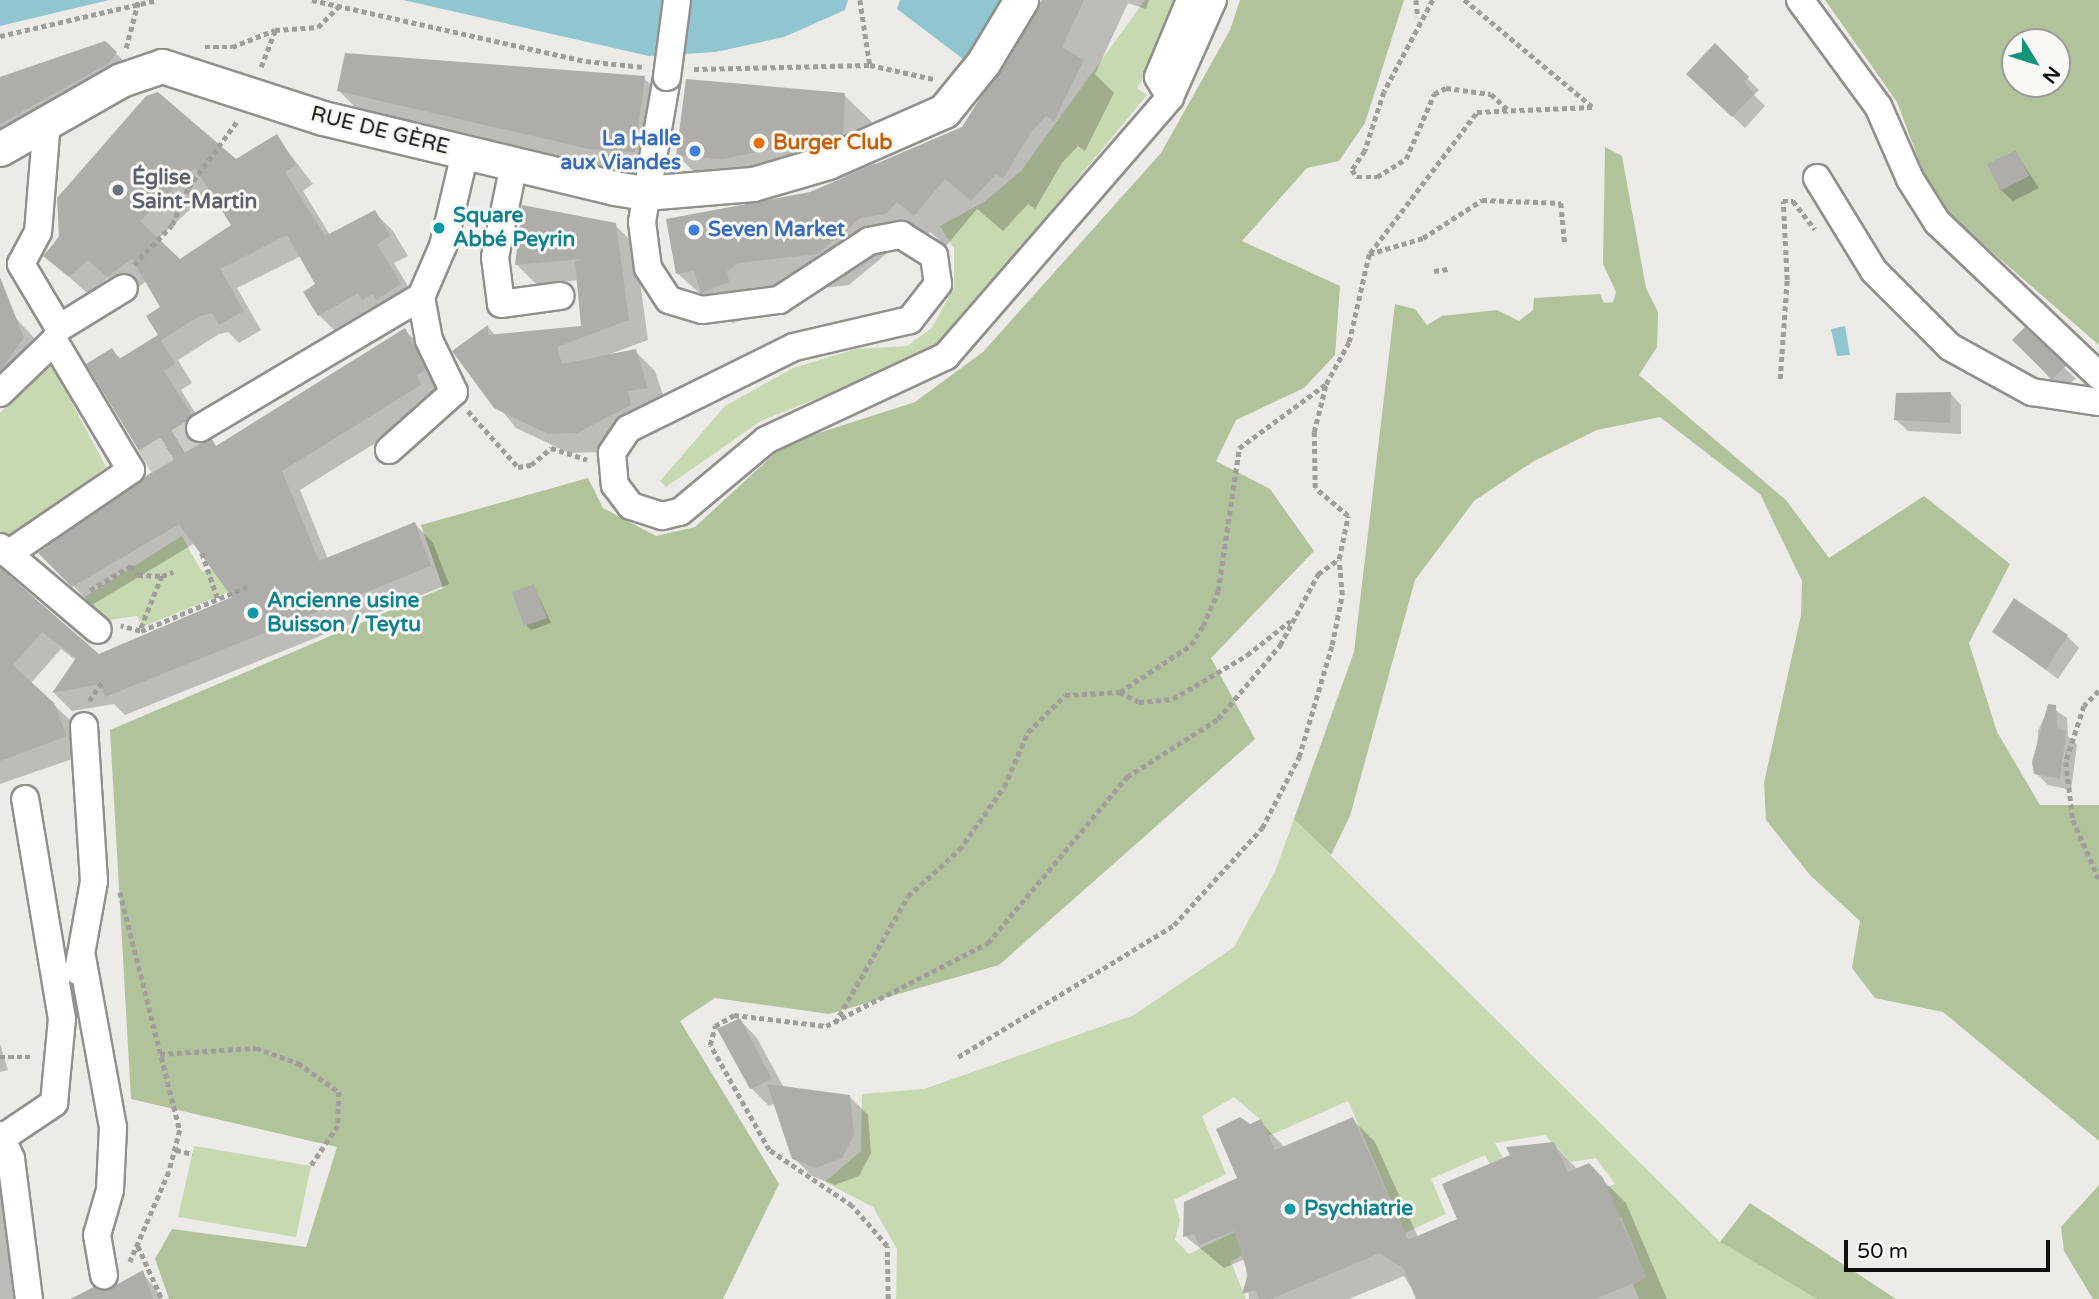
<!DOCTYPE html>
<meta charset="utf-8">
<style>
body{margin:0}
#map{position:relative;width:2099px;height:1299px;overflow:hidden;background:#edebe7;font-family:"Varela Round",sans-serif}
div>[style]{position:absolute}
.green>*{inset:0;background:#c7d9b1}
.forest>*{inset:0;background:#b1c39b}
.water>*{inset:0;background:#8fc6cf}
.shadow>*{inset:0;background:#0003}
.building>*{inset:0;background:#afada9}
.minor-tunnel>*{height:26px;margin-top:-13px;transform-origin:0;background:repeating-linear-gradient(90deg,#cccac7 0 26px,transparent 0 39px)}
.path>*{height:4.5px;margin-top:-2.25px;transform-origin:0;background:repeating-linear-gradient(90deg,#a09e9b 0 5px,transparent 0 8.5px)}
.roads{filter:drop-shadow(2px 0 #92908d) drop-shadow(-2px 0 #92908d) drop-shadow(0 2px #92908d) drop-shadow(0 -2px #92908d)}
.minor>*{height:26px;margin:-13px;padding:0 13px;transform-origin:13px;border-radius:13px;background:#fff}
.major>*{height:33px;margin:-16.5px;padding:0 16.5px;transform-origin:16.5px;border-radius:16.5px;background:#fff}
.bridges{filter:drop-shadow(2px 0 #92908d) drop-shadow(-2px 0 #92908d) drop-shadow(0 2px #92908d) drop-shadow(0 -2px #92908d)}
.minor-bridge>*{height:26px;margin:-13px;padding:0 13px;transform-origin:13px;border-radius:13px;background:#fff}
.dots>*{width:19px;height:19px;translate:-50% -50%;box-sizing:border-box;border:4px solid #faf8f4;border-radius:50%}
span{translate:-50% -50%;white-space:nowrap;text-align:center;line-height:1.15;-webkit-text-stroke:6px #faf8f4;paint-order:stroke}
.street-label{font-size:21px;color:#11100f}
.shop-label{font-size:21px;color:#366cbe;font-weight:700}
.right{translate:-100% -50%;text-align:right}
.left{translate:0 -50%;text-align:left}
.food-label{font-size:21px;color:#c56008;font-weight:700}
.worship-label{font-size:21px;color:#5b616d;font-weight:700}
.culture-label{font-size:21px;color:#0d838f;font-weight:700}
.north{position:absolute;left:2001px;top:28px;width:70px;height:70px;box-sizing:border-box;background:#faf8f4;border:2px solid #9d9b98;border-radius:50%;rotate:128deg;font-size:19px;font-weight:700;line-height:28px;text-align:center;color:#11100f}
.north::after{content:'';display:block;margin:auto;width:24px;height:32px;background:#12937c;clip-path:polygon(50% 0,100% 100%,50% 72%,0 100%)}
.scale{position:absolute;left:1844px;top:1240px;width:206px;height:32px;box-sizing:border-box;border:4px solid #11100f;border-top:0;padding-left:9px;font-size:21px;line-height:24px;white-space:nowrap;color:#11100f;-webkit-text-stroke:5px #faf8f4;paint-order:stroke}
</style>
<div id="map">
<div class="green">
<i style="clip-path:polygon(1145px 0,1181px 0,1168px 39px,1137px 88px,1147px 95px,950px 333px,915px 359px,761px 421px,666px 487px,660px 481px,725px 406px,793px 368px,856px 349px,907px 346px,932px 328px,954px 287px,954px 249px,940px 226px,984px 202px,1021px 171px)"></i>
<i style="clip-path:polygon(49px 360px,106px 467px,10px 539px,0 531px,0 413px)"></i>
<i style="clip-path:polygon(182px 536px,202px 572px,245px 555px,256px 581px,142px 627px,137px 616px,93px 622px,80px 600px)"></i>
<i style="clip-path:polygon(1294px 819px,1720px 1242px,1817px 1299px,1639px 1299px,1633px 1284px,1646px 1278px,1621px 1217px,1605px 1224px,1586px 1195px,1615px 1184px,1596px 1158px,1571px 1162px,1545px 1135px,1495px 1143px,1505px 1162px,1492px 1169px,1485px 1155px,1431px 1179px,1446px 1214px,1405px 1233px,1348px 1101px,1268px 1136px,1260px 1119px,1234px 1097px,1202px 1116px,1226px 1174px,1174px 1200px,1180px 1220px,1175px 1240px,1189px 1254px,1251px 1224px,1256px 1246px,1231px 1262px,1246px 1299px,896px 1299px,897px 1249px,873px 1207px,825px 1182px,861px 1151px,862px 1094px,924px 1089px,1134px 1015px,1234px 947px,1275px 872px)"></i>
<i style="clip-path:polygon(194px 1146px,311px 1166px,296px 1237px,178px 1217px)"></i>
</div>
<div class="forest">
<i style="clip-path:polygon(1240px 0,1404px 0,1365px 123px,1339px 161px,1307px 168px,1242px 241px,1340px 286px,1335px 355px,1304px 388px,1236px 420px,1216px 461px,1270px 489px,1314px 551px,1211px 658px,1255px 739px,999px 965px,829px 1014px,715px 998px,680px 1021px,779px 1184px,723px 1299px,169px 1299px,155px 1259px,172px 1229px,306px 1247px,337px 1147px,131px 1099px,110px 730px,443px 588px,421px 525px,588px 478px,603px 508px,656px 536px,695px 527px,785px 444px,915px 402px,983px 352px,1161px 153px,1230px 30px)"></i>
<i style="clip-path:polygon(evenodd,1825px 0,2099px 0,2099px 345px,1953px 218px,1930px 190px,1897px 102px,1825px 0,2015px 42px,2057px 42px,2057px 84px,2015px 84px,2015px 42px)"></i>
<i style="clip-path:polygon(1605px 147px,1622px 156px,1646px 288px,1658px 312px,1657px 347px,1639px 375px,1786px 500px,1829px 558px,1924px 496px,2010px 564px,1969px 643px,1997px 732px,2040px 805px,2099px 805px,2099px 1141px,1943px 1012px,1875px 998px,1852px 968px,1860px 921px,1810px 875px,1766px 820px,1764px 783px,1801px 615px,1802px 581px,1760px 494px,1660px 417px,1597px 430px,1534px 461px,1474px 501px,1415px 580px,1350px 816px,1331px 855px,1294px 819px,1354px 652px,1395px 304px,1415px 309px,1427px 325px,1442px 316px,1497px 310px,1519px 321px,1533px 310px,1534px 298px,1600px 294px,1604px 303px,1613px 302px,1616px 292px,1603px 264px)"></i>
<i style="clip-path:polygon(2099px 1185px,2099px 1299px,2093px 1299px,2064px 1251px,2061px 1227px)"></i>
<i style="clip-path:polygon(1750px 1203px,1896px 1299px,1817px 1299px,1720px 1242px)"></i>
</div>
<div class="water">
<i style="clip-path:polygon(0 0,109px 0,0 26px)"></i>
<i style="clip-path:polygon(403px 0,848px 0,845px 10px,784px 37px,716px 52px,649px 56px)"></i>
<i style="clip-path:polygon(900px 0,1005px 0,967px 62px,897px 9px)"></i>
<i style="clip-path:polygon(1845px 326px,1850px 355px,1837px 356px,1831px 329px)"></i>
</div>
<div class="shadow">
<i style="clip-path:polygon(1043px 0,1149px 0,1146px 9px,1128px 3px,1095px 74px,1114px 93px,1085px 151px,1078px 146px,1062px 163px,1035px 209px,1028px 204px,1003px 231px,977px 209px,946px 246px,930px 232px,918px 245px,892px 249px,849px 285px,771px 294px,760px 314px,733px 323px,677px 273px,847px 177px,758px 192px,711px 189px,678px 156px,844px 95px,878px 128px,875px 166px,963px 128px)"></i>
<i style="clip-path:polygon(105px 43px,130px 67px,0 149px,0 80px)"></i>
<i style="clip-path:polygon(1715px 46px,1759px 90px,1754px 95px,1765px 106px,1745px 128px,1700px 85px)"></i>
<i style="clip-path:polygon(644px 78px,668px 102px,658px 175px,614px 172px,363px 115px,339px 91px)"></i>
<i style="clip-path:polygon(evenodd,147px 97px,235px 161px,276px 136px,313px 184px,303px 191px,330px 235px,374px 212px,393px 231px,408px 256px,394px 263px,418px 303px,338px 334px,319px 315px,318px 284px,301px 256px,237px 288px,261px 330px,239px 343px,228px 332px,219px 334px,178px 360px,192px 383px,181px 390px,209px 435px,207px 443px,218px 447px,405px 330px,424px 349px,443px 388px,438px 404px,300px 490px,328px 559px,415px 524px,433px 543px,449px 584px,125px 715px,114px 704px,72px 711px,54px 693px,77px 661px,61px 649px,31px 683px,73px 723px,84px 755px,0 784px,0 567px,98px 656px,234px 597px,195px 543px,92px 605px,41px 553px,154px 473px,112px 350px,122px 360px,160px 336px,163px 307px,147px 281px,127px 295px,108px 278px,88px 294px,46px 256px,147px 97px,211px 190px,233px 225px,179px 262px,157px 240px,211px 190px)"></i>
<i style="clip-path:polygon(2015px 152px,2039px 188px,2013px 201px,2001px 190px)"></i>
<i style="clip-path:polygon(615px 225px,635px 245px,648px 340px,610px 354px,635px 351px,655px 371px,667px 407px,650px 425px,597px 452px,569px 453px,516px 428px,454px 351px,488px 327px,496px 336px,583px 327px,579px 280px,537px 285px,517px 265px)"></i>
<i style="clip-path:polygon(0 301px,37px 341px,41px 361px,0 409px)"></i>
<i style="clip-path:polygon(2025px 330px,2076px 379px,2060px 389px,2014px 340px)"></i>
<i style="clip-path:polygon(1950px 393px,1961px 405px,1961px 434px,1908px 431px,1896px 420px)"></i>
<i style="clip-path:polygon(534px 586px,551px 623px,531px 630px,526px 625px)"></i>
<i style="clip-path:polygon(1994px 632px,2067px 636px,2079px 648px,2058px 679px)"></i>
<i style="clip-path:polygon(2049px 706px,2067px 718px,2068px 736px,2077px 745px,2071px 790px,2048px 785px,2036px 773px,2038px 731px)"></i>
<i style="clip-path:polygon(740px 1020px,757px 1038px,784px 1088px,850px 1097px,868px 1115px,871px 1153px,859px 1176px,835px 1185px,812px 1176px,794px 1158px,775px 1103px,769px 1106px,751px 1088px)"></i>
<i style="clip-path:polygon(0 1044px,8px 1070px,0 1072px)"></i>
<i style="clip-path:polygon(1352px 1119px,1375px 1142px,1418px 1237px,1459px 1219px,1553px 1144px,1578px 1170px,1588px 1165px,1626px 1203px,1667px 1299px,1418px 1299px,1404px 1276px,1349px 1299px,1249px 1299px,1245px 1259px,1224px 1268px,1185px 1236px,1240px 1179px,1250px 1126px,1260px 1121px,1285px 1148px)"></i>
<i style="clip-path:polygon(0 1181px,8px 1190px,19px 1299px,0 1299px)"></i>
<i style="clip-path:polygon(142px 1272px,163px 1299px,95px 1299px,108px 1292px)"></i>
</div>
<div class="building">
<i style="clip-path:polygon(1042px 0,1084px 0,1062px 47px,1084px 60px,1054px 121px,1046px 116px,1031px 132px,1003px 179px,996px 174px,971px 201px,945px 179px,914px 216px,897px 202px,886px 214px,861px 218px,817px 254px,739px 263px,727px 271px,729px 282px,701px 293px,694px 271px,676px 274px,666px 219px,810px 192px,962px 127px)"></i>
<i style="clip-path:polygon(105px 41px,117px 52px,109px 63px,0 124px,0 77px)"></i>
<i style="clip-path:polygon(1715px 43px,1749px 77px,1744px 82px,1755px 93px,1732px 117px,1686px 74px)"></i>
<i style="clip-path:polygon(345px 53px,645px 76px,635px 152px,589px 149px,337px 91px)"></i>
<i style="clip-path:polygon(686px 79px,845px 93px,843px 135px,723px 159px,676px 156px)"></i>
<i style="clip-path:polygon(evenodd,158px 92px,236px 159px,277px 134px,296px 165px,285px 172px,325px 236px,375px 210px,390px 236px,377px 244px,401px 284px,376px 300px,373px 294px,362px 300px,358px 293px,318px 316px,303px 292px,315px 284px,287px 235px,220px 269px,244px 311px,219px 325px,212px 313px,200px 316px,161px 340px,175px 364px,164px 371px,192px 415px,186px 435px,200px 444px,212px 439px,216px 446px,405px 328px,426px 369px,417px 375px,421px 385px,282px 471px,319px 561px,415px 522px,431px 566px,105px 697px,101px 684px,52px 693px,76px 658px,42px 632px,13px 665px,54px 703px,67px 736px,0 761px,0 568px,99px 654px,232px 597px,179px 524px,72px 587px,38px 553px,152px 472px,86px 364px,112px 348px,119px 359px,158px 335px,146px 316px,160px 307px,132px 259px,107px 277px,88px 260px,69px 277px,43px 256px,59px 237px,57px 198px,146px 96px,158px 92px,195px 168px,231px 225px,180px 259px,140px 221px,195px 168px)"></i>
<i style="clip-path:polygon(2016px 150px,2029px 176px,2000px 191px,1987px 164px)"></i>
<i style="clip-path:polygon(522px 205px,616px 223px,629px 320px,557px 347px,562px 364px,636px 349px,648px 388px,628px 391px,631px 405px,577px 433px,548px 434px,494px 408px,452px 351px,488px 325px,488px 335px,581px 326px,575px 262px,581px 259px,515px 265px)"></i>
<i style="clip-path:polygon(0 277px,24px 338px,0 371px)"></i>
<i style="clip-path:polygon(2025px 327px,2066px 366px,2052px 379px,2012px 340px)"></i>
<i style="clip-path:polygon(1951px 392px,1950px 423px,1894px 420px,1896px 393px)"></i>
<i style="clip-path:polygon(534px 584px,547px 618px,524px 626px,512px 592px)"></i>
<i style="clip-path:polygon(2014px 598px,2068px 635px,2046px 669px,1992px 632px)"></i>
<i style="clip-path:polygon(2048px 704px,2056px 705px,2057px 727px,2066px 732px,2060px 779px,2034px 774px,2032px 762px)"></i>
<i style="clip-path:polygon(740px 1018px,772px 1079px,750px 1089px,717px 1029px)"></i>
<i style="clip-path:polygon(767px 1084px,850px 1095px,854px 1135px,842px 1158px,816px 1168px,792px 1159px)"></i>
<i style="clip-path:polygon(1240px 1117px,1250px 1124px,1261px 1119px,1275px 1150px,1353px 1117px,1408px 1240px,1457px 1219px,1442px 1184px,1510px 1155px,1506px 1147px,1554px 1142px,1568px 1172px,1589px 1163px,1603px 1178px,1646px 1278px,1595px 1299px,1416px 1299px,1404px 1269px,1380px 1253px,1271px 1299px,1259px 1299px,1256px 1290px,1242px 1294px,1248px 1274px,1234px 1231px,1199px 1245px,1194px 1234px,1183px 1237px,1184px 1202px,1237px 1178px,1216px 1129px)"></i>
<i style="clip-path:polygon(143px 1270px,153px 1299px,70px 1299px,94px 1287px,107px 1290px)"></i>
</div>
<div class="minor-tunnel">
<i style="left:145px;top:462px;width:65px;rotate:-31.7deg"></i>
</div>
<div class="path">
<i style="left:312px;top:0;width:281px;rotate:12.6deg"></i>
<i style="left:586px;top:61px;width:57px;rotate:6deg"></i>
<i style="left:860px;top:0;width:66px;rotate:81.3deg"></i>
<i style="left:1416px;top:0;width:17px;rotate:83deg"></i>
<i style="left:1433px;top:0;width:104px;rotate:118deg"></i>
<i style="left:1384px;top:92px;width:62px;rotate:107.9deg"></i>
<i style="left:1365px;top:151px;width:23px;rotate:124deg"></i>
<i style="left:1352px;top:170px;width:9px;rotate:54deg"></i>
<i style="left:1357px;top:177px;width:20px"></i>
<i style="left:1377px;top:177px;width:34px;rotate:-32deg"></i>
<i style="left:1406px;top:159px;width:71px;rotate:-66.7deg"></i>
<i style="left:1434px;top:94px;width:13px;rotate:-27deg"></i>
<i style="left:1446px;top:88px;width:45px;rotate:7.6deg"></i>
<i style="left:1491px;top:94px;width:25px;rotate:43deg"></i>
<i style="left:0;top:36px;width:161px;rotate:-12.9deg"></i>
<i style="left:205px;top:47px;width:27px"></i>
<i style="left:232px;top:47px;width:46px;rotate:-21.6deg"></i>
<i style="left:275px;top:30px;width:43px;rotate:-4deg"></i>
<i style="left:318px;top:27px;width:31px;rotate:-45deg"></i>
<i style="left:126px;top:48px;width:48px;rotate:-75.4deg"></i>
<i style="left:261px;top:67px;width:40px;rotate:-69deg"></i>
<i style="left:694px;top:69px;width:176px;rotate:-1.3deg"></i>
<i style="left:870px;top:65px;width:65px;rotate:12.5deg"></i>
<i style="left:1370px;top:253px;width:177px;rotate:-52.8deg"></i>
<i style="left:1477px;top:112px;width:115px;rotate:-2.5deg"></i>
<i style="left:1592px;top:107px;width:167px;rotate:-140.1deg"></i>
<i style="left:134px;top:265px;width:55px;rotate:-46.5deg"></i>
<i style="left:172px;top:225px;width:40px;rotate:-66.6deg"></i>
<i style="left:188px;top:188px;width:84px;rotate:-53.7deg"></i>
<i style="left:1434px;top:271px;width:14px;rotate:-8deg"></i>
<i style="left:1780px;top:379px;width:99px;rotate:-86deg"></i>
<i style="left:1787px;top:280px;width:79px;rotate:-92.9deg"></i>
<i style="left:1783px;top:201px;width:10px"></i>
<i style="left:1793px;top:201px;width:36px;rotate:52deg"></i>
<i style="left:468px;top:411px;width:75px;rotate:48.2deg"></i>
<i style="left:518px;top:467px;width:13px;rotate:-9deg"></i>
<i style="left:531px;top:465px;width:26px;rotate:-40deg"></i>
<i style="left:551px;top:448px;width:38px;rotate:18deg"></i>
<i style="left:202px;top:553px;width:49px;rotate:70.8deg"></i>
<i style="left:162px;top:576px;width:12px;rotate:-20deg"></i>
<i style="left:90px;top:590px;width:48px;rotate:-30.3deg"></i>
<i style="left:131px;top:566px;width:11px;rotate:52deg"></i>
<i style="left:138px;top:575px;width:24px;rotate:2deg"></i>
<i style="left:162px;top:576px;width:59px;rotate:111.8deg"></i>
<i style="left:140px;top:631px;width:20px;rotate:-165deg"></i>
<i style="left:141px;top:631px;width:117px;rotate:-22.6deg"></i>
<i style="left:2099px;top:691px;width:21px;rotate:135deg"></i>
<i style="left:2084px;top:706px;width:59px;rotate:107.8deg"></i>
<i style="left:2066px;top:762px;width:58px;rotate:83.1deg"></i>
<i style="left:2073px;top:820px;width:64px;rotate:66.2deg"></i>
<i style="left:1120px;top:692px;width:85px;rotate:-33.5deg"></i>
<i style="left:1191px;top:645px;width:22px;rotate:-58deg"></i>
<i style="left:1203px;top:626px;width:38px;rotate:-67deg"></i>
<i style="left:1218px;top:591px;width:145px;rotate:-81.6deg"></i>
<i style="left:1239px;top:448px;width:108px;rotate:-36.3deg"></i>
<i style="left:1326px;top:384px;width:48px;rotate:-61.3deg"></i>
<i style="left:1349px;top:342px;width:90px;rotate:-77.2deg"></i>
<i style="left:1369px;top:254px;width:56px;rotate:-16.5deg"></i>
<i style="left:1423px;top:238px;width:70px;rotate:-32.8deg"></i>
<i style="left:1482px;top:200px;width:79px;rotate:2.2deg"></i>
<i style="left:1561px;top:203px;width:42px;rotate:84.6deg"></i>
<i style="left:89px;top:701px;width:22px;rotate:-56deg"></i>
<i style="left:120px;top:892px;width:245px;rotate:75.9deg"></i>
<i style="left:180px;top:1130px;width:43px;rotate:104.7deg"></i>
<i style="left:169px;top:1172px;width:98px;rotate:113.4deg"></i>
<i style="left:835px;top:1023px;width:146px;rotate:-60.1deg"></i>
<i style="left:908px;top:896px;width:69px;rotate:-42deg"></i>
<i style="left:959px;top:850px;width:77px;rotate:-54.5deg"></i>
<i style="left:1004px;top:787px;width:60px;rotate:-66.4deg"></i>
<i style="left:1028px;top:732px;width:52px;rotate:-45deg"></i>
<i style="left:1065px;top:695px;width:55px;rotate:-3.1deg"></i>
<i style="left:1120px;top:692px;width:21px;rotate:28deg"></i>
<i style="left:1139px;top:702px;width:34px;rotate:-5deg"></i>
<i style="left:1173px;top:699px;width:86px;rotate:-30.7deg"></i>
<i style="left:1247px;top:655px;width:55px;rotate:-38.3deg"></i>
<i style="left:160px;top:1054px;width:96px;rotate:-3.6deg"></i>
<i style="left:256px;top:1048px;width:45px;rotate:19.7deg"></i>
<i style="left:298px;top:1063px;width:50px;rotate:35.3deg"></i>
<i style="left:339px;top:1092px;width:34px;rotate:92deg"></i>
<i style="left:338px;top:1126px;width:48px;rotate:124deg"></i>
<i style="left:0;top:1057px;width:33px"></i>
<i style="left:958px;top:1057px;width:253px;rotate:-31.4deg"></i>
<i style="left:1174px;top:925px;width:131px;rotate:-47.8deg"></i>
<i style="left:1262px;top:828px;width:80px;rotate:-62.5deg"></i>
<i style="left:1299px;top:757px;width:117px;rotate:-73.6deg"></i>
<i style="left:1332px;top:645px;width:51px;rotate:-78.7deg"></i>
<i style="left:1342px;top:595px;width:35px;rotate:-95deg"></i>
<i style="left:176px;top:1150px;width:17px;rotate:13deg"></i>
<i style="left:138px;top:1246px;width:58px;rotate:65.6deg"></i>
<i style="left:888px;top:1299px;width:53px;rotate:-91.1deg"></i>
<i style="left:887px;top:1246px;width:53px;rotate:-131.2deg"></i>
<i style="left:852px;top:1206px;width:100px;rotate:-146deg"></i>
<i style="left:769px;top:1150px;width:120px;rotate:-119.3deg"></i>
<i style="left:710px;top:1045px;width:20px;rotate:-75deg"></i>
<i style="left:715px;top:1026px;width:22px;rotate:-30deg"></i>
<i style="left:734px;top:1015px;width:93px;rotate:6.8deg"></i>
<i style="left:826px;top:1026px;width:182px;rotate:-27.1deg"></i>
<i style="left:988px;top:943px;width:217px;rotate:-50.1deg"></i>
<i style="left:1127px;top:777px;width:108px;rotate:-32.5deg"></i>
<i style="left:1218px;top:719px;width:97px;rotate:-50deg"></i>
<i style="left:1280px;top:645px;width:81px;rotate:-61.8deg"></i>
<i style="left:1318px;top:574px;width:26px;rotate:-36deg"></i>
<i style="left:1339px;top:559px;width:44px;rotate:-78.2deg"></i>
<i style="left:1348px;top:516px;width:43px;rotate:-139.7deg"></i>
<i style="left:1315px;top:488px;width:56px;rotate:-91deg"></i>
<i style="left:1314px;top:432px;width:49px;rotate:-76deg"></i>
</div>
<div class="roads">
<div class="minor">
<i style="left:1800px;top:0;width:132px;rotate:53.7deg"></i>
<i style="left:1878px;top:106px;width:80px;rotate:66.3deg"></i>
<i style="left:1910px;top:179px;width:51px;rotate:57.9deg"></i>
<i style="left:1937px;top:222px;width:224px;rotate:43.5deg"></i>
<i style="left:667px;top:77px;width:147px;rotate:99.8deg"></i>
<i style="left:642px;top:222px;width:46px;rotate:82.6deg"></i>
<i style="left:648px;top:268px;width:38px;rotate:57deg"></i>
<i style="left:669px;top:300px;width:34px;rotate:17deg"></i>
<i style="left:702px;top:310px;width:78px;rotate:-7.4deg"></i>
<i style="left:779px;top:300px;width:108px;rotate:-33.2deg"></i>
<i style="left:869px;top:241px;width:33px;rotate:-11deg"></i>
<i style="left:901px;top:235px;width:39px;rotate:32deg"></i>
<i style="left:934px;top:256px;width:28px;rotate:82deg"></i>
<i style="left:938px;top:284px;width:46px;rotate:127.9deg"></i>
<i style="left:910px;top:320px;width:119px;rotate:166.9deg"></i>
<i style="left:794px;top:347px;width:185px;rotate:153.7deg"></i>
<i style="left:628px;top:429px;width:29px;rotate:124deg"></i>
<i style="left:612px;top:453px;width:32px;rotate:85deg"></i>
<i style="left:615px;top:485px;width:26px;rotate:53deg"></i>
<i style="left:631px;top:506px;width:33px;rotate:18deg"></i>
<i style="left:662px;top:516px;width:18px;rotate:-13deg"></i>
<i style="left:680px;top:512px;width:112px;rotate:-39.9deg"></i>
<i style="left:766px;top:440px;width:199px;rotate:-25deg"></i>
<i style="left:946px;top:356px;width:342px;rotate:-49.1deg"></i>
<i style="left:1170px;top:97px;width:106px;rotate:-66.1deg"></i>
<i style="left:1170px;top:97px;width:23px;rotate:-121deg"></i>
<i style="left:1158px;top:77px;width:83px;rotate:-67.4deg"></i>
<i style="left:47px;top:121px;width:111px;rotate:94.6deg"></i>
<i style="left:38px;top:232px;width:36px;rotate:118deg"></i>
<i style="left:21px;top:264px;width:74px;rotate:59.3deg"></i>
<i style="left:59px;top:328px;width:76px;rotate:-31.6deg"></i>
<i style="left:514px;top:164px;width:95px;rotate:101.5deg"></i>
<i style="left:495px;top:257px;width:47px;rotate:82.7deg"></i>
<i style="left:501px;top:304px;width:60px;rotate:-7.7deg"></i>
<i style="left:1817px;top:178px;width:109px;rotate:58.5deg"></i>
<i style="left:1874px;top:271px;width:107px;rotate:45deg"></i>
<i style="left:1950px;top:347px;width:94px;rotate:28.8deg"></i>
<i style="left:2032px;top:392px;width:68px;rotate:8.5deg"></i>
<i style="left:0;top:393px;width:75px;rotate:-43.9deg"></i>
<i style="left:54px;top:341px;width:150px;rotate:59.2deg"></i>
<i style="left:131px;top:470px;width:149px;rotate:145.7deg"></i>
<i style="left:200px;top:428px;width:257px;rotate:-30.7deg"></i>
<i style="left:389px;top:450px;width:87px;rotate:-41.7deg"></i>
<i style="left:454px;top:392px;width:58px;rotate:-115.7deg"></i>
<i style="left:429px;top:340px;width:44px;rotate:-100.5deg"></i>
<i style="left:421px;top:297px;width:56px;rotate:-66.7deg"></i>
<i style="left:443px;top:246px;width:96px;rotate:-76.7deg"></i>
<i style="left:0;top:547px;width:128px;rotate:40.3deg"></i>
<i style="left:82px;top:957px;width:174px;rotate:79.7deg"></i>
<i style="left:113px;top:1128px;width:62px;rotate:92.8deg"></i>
<i style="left:110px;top:1190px;width:47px;rotate:106.1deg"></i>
<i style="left:97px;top:1235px;width:41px;rotate:80.1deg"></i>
<i style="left:78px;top:971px;width:91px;rotate:-79.9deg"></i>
<i style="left:94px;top:881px;width:155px;rotate:-93.7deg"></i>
<i style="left:0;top:1135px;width:26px;rotate:65deg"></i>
<i style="left:11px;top:1159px;width:141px;rotate:82.7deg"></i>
<i style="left:2px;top:1138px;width:63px;rotate:-33.9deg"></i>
<i style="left:54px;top:1103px;width:84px;rotate:-84.6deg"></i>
<i style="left:62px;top:1019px;width:223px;rotate:-99.5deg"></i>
</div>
<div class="major">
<i style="left:0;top:149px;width:139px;rotate:-29.7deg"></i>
<i style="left:121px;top:80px;width:43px;rotate:-18.9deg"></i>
<i style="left:162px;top:66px;width:169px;rotate:17.9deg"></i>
<i style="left:323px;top:118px;width:299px;rotate:13.5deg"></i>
<i style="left:614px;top:188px;width:30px;rotate:9deg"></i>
<i style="left:644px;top:193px;width:109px;rotate:-4.7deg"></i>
<i style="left:753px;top:184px;width:78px;rotate:-16.3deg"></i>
<i style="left:828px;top:162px;width:127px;rotate:-23.7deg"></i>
<i style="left:944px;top:111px;width:62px;rotate:-50.9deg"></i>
<i style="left:983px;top:63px;width:74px;rotate:-58.9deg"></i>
</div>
</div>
<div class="bridges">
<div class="minor-bridge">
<i style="left:667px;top:77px;width:78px;rotate:-82.6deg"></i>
</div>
</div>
<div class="dots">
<i style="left:759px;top:143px;background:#e8710a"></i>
<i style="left:695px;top:151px;background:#3f7fe0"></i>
<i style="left:118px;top:190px;background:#6b7280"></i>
<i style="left:439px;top:228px;background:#0f9aa8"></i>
<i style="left:694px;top:230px;background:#3f7fe0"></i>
<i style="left:253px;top:613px;background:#0f9aa8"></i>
<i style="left:1290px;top:1209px;background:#0f9aa8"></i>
</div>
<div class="street-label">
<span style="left:380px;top:131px;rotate:14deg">RUE DE GÈRE</span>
</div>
<div class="shop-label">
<span class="right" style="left:681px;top:151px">La Halle<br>aux Viandes</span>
<span class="left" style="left:708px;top:230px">Seven Market</span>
</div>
<div class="food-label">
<span class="left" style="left:773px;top:143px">Burger Club</span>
</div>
<div class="worship-label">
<span class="left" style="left:132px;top:190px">Église<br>Saint-Martin</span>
</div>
<div class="culture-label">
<span class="left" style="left:453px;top:228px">Square<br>Abbé Peyrin</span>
<span class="left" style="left:267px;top:613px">Ancienne usine<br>Buisson / Teytu</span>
<span class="left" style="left:1304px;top:1209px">Psychiatrie</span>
</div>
<div class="north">N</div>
<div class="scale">50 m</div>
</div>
